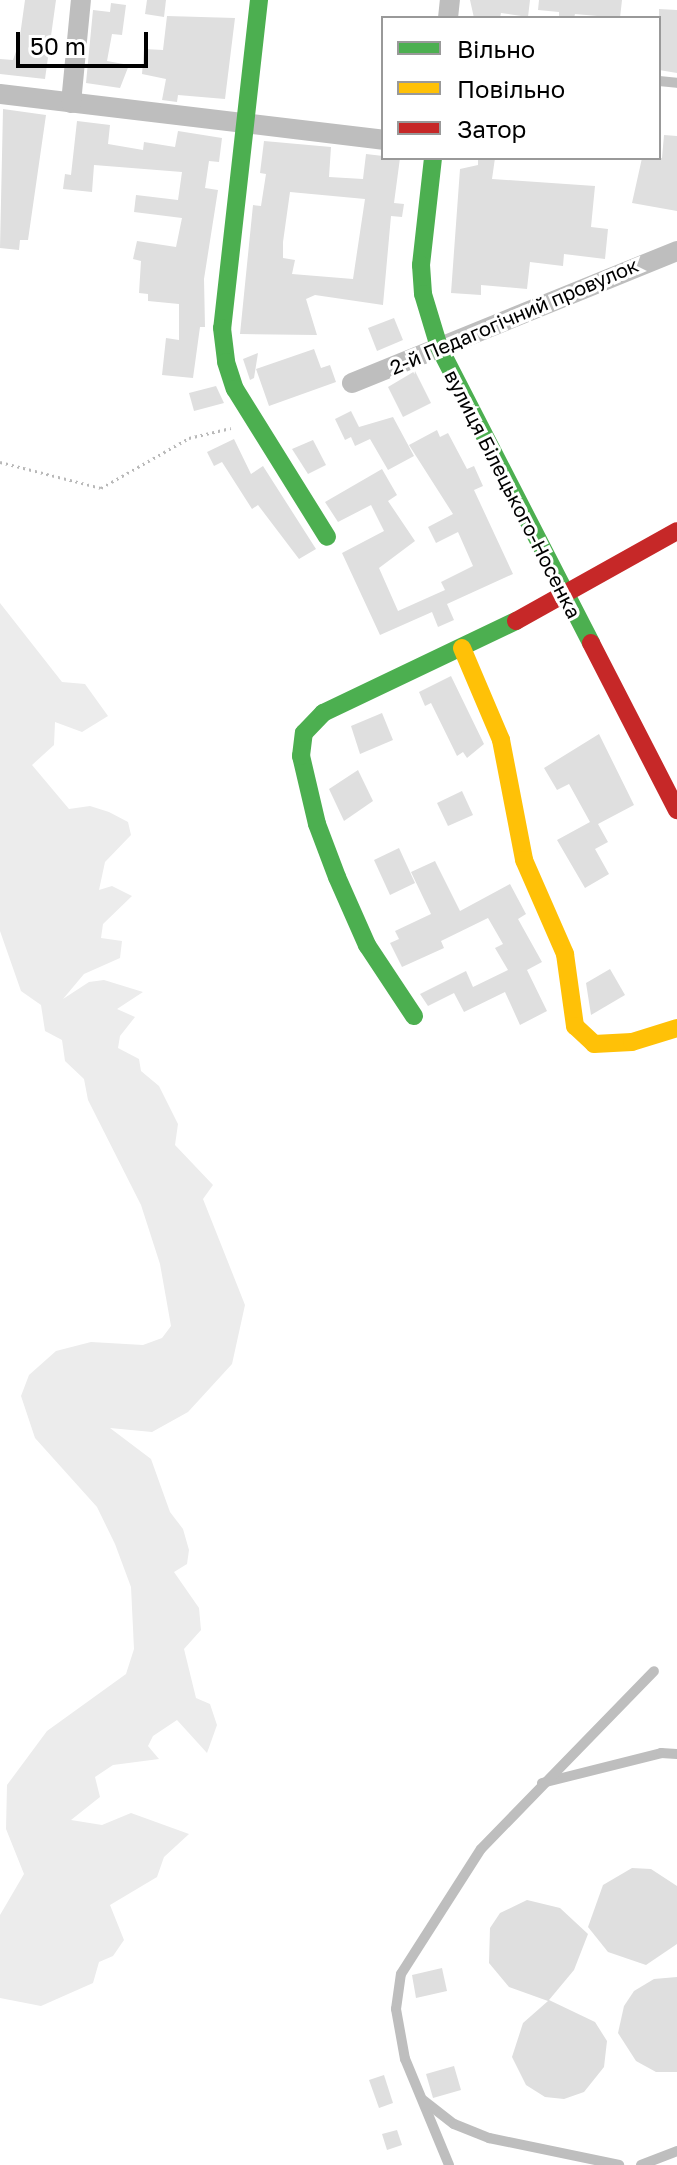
<!DOCTYPE html>
<meta charset="utf-8">
<style>
body{margin:0}
#map{position:relative;width:677px;height:2165px;overflow:hidden;background:#fff;font-family:"Golos Text",sans-serif}
div>[style]{position:absolute}
.green>*{inset:0;background:#ececec}
.building>*{inset:0;background:#dfdfdf}
.path>*{height:3px;margin-top:-1.5px;transform-origin:0;background:repeating-linear-gradient(90deg,#b9b9b9 0 2px,transparent 0 6px)}
.lane>*{height:10px;margin:-5px;padding:0 5px;transform-origin:5px;border-radius:5px;background:#bebebe}
.street>*{height:20px;margin:-10px;padding:0 10px;transform-origin:10px;border-radius:10px;background:#bebebe}
.fast>*{height:18px;margin:-9px;padding:0 9px;transform-origin:9px;border-radius:9px;background:#4caf50}
.slow>*{height:18px;margin:-9px;padding:0 9px;transform-origin:9px;border-radius:9px;background:#ffc107}
.jam>*{height:18px;margin:-9px;padding:0 9px;transform-origin:9px;border-radius:9px;background:#c62828}
span{translate:-50% -50%;white-space:nowrap;text-align:center;line-height:1.15;-webkit-text-stroke:6px #fff;paint-order:stroke}
.street-label{font-size:20px;color:#000}
.legend{position:absolute;left:381px;top:16px;width:280px;height:144px;box-sizing:border-box;background:#fff;border:2px solid #999;margin:0;padding:10px 14px;list-style:none;font-size:24px;color:#000}
.legend li{display:flex;align-items:center;gap:16px;height:40px}
.legend b{width:40px;border:2px solid #999}
.scale{position:absolute;left:16px;top:32px;width:132px;height:36px;box-sizing:border-box;border:4px solid #000;border-top:0;padding-left:10px;font-size:24px;line-height:28px;white-space:nowrap;color:#000;-webkit-text-stroke:6px #fff;paint-order:stroke}
</style>
<div id="map">
<div class="green">
<i style="clip-path:polygon(0 603px,62px 682px,85px 684px,108px 716px,82px 732px,55px 722px,54px 745px,32px 765px,69px 809px,90px 806px,109px 812px,128px 822px,131px 835px,105px 862px,99px 890px,112px 886px,132px 896px,103px 924px,101px 938px,122px 941px,120px 958px,84px 974px,63px 999px,89px 982px,104px 980px,143px 992px,117px 1009px,135px 1017px,120px 1036px,118px 1048px,139px 1059px,141px 1071px,159px 1086px,178px 1124px,175px 1145px,213px 1185px,203px 1199px,245px 1305px,232px 1364px,188px 1412px,152px 1432px,110px 1428px,151px 1459px,170px 1512px,183px 1529px,189px 1550px,187px 1564px,174px 1572px,199px 1608px,201px 1630px,184px 1649px,196px 1698px,210px 1704px,217px 1725px,207px 1753px,177px 1720px,153px 1736px,148px 1746px,159px 1759px,113px 1765px,95px 1777px,100px 1797px,71px 1820px,102px 1825px,131px 1813px,189px 1834px,164px 1857px,157px 1877px,110px 1905px,124px 1940px,113px 1956px,99px 1962px,93px 1983px,41px 2006px,0 1998px,0 1915px,24px 1874px,6px 1829px,7px 1785px,47px 1731px,126px 1674px,134px 1649px,131px 1587px,115px 1544px,97px 1507px,35px 1438px,21px 1396px,29px 1375px,56px 1351px,91px 1342px,143px 1345px,162px 1338px,171px 1326px,160px 1264px,141px 1205px,88px 1100px,84px 1079px,65px 1061px,62px 1040px,45px 1031px,41px 1005px,21px 991px,0 931px)"></i>
</div>
<div class="building">
<i style="clip-path:polygon(25px 0,56px 0,45px 79px,0 74px,0 59px,13px 60px,19px 43px)"></i>
<i style="clip-path:polygon(147px 0,166px 0,164px 17px,145px 14px)"></i>
<i style="clip-path:polygon(470px 0,530px 0,528px 17px,501px 13px,500px 18px,474px 18px)"></i>
<i style="clip-path:polygon(539px 0,622px 0,620px 18px,575px 14px,574px 18px,559px 18px,559px 12px,538px 10px)"></i>
<i style="clip-path:polygon(111px 3px,126px 5px,122px 35px,112px 34px,107px 61px,129px 65px,120px 88px,86px 83px,93px 10px,110px 12px)"></i>
<i style="clip-path:polygon(659px 9px,677px 10px,677px 73px,659px 70px)"></i>
<i style="clip-path:polygon(167px 16px,235px 18px,225px 99px,178px 95px,177px 102px,162px 100px,166px 79px,142px 74px,144px 49px,163px 50px)"></i>
<i style="clip-path:polygon(3px 109px,46px 115px,28px 240px,20px 240px,19px 250px,0 248px)"></i>
<i style="clip-path:polygon(77px 121px,110px 125px,108px 144px,143px 150px,144px 142px,175px 147px,178px 131px,222px 138px,219px 162px,209px 161px,205px 188px,218px 190px,204px 279px,205px 327px,200px 327px,193px 378px,162px 375px,166px 338px,179px 340px,179px 304px,148px 301px,148px 294px,139px 293px,141px 261px,133px 259px,137px 241px,176px 247px,182px 218px,134px 212px,136px 195px,178px 200px,182px 172px,94px 165px,92px 192px,63px 189px,65px 174px,71px 175px)"></i>
<i style="clip-path:polygon(664px 135px,677px 136px,677px 211px,632px 203px,642px 158px,662px 158px)"></i>
<i style="clip-path:polygon(evenodd,264px 141px,331px 147px,329px 177px,363px 179px,366px 154px,400px 158px,394px 203px,404px 204px,402px 217px,391px 216px,383px 305px,315px 295px,306px 299px,317px 335px,240px 334px,253px 205px,261px 206px,266px 174px,260px 173px,264px 141px,290px 192px,365px 199px,353px 279px,292px 274px,295px 260px,283px 258px,283px 242px,290px 192px)"></i>
<i style="clip-path:polygon(478px 158px,495px 158px,492px 179px,595px 186px,591px 227px,608px 229px,605px 259px,564px 254px,563px 266px,530px 262px,527px 289px,481px 285px,481px 295px,451px 293px,460px 169px,478px 165px)"></i>
<i style="clip-path:polygon(394px 318px,403px 340px,377px 351px,368px 328px)"></i>
<i style="clip-path:polygon(314px 349px,321px 368px,330px 365px,336px 382px,269px 406px,256px 369px)"></i>
<i style="clip-path:polygon(258px 353px,254px 378px,250px 380px,243px 359px)"></i>
<i style="clip-path:polygon(415px 371px,431px 403px,403px 417px,388px 387px)"></i>
<i style="clip-path:polygon(216px 386px,224px 403px,194px 411px,189px 393px)"></i>
<i style="clip-path:polygon(351px 411px,359px 427px,393px 417px,414px 456px,388px 470px,370px 439px,355px 446px,351px 437px,345px 440px,335px 419px)"></i>
<i style="clip-path:polygon(437px 430px,440px 437px,448px 433px,467px 469px,474px 466px,483px 486px,474px 490px,513px 574px,447px 604px,454px 620px,438px 627px,432px 612px,380px 635px,342px 553px,384px 531px,371px 505px,338px 522px,325px 502px,382px 469px,397px 495px,388px 501px,415px 541px,379px 568px,398px 611px,445px 590px,441px 582px,473px 566px,458px 532px,436px 543px,428px 527px,453px 514px,409px 445px)"></i>
<i style="clip-path:polygon(234px 439px,251px 474px,263px 466px,316px 549px,299px 559px,258px 505px,252px 509px,222px 462px,214px 466px,207px 452px)"></i>
<i style="clip-path:polygon(313px 440px,326px 465px,308px 474px,292px 449px)"></i>
<i style="clip-path:polygon(451px 676px,484px 744px,467px 758px,463px 752px,457px 756px,431px 703px,425px 706px,419px 692px)"></i>
<i style="clip-path:polygon(382px 713px,393px 740px,360px 754px,351px 726px)"></i>
<i style="clip-path:polygon(599px 734px,634px 805px,598px 824px,608px 842px,595px 849px,609px 874px,585px 888px,557px 840px,590px 822px,569px 784px,557px 790px,544px 768px)"></i>
<i style="clip-path:polygon(358px 770px,373px 801px,344px 821px,329px 789px)"></i>
<i style="clip-path:polygon(462px 791px,473px 815px,448px 826px,437px 803px)"></i>
<i style="clip-path:polygon(399px 848px,415px 883px,390px 895px,374px 860px)"></i>
<i style="clip-path:polygon(435px 861px,460px 911px,510px 884px,526px 914px,518px 919px,542px 962px,527px 970px,547px 1011px,520px 1025px,505px 992px,464px 1012px,454px 993px,428px 1006px,420px 994px,466px 971px,473px 987px,508px 970px,495px 948px,503px 944px,488px 918px,441px 941px,444px 948px,402px 967px,390px 943px,399px 939px,395px 931px,431px 914px,411px 872px)"></i>
<i style="clip-path:polygon(610px 969px,625px 995px,591px 1015px,586px 983px)"></i>
<i style="clip-path:polygon(632px 1868px,651px 1869px,677px 1886px,677px 1944px,646px 1965px,608px 1952px,588px 1927px,603px 1885px)"></i>
<i style="clip-path:polygon(527px 1900px,560px 1908px,588px 1934px,574px 1970px,549px 2000px,595px 2022px,607px 2041px,604px 2067px,584px 2092px,564px 2099px,545px 2097px,526px 2085px,512px 2057px,523px 2023px,548px 2001px,509px 1987px,489px 1963px,490px 1928px,500px 1913px)"></i>
<i style="clip-path:polygon(442px 1968px,447px 1991px,416px 1998px,412px 1975px)"></i>
<i style="clip-path:polygon(677px 1977px,677px 2072px,656px 2072px,636px 2061px,618px 2033px,624px 2006px,634px 1991px,654px 1979px)"></i>
<i style="clip-path:polygon(454px 2066px,461px 2090px,433px 2098px,426px 2074px)"></i>
<i style="clip-path:polygon(384px 2075px,393px 2103px,379px 2108px,369px 2080px)"></i>
<i style="clip-path:polygon(397px 2130px,402px 2145px,387px 2150px,382px 2134px)"></i>
</div>
<div class="path">
<i style="left:0;top:462px;width:104px;rotate:14.4deg"></i>
<i style="left:101px;top:488px;width:101px;rotate:-29.6deg"></i>
<i style="left:189px;top:438px;width:43px;rotate:-13.4deg"></i>
</div>
<div class="lane">
<i style="left:659px;top:81px;width:18px;rotate:6deg"></i>
<i style="left:542px;top:1783px;width:123px;rotate:-14.1deg"></i>
<i style="left:661px;top:1753px;width:16px;rotate:4deg"></i>
<i style="left:423px;top:2100px;width:39px;rotate:38deg"></i>
<i style="left:454px;top:2124px;width:38px;rotate:22deg"></i>
<i style="left:489px;top:2138px;width:133px;rotate:11.7deg"></i>
<i style="left:449px;top:2165px;width:115px;rotate:-112.5deg"></i>
<i style="left:405px;top:2059px;width:51px;rotate:-100.2deg"></i>
<i style="left:396px;top:2009px;width:35px;rotate:-82deg"></i>
<i style="left:401px;top:1974px;width:148px;rotate:-57.4deg"></i>
<i style="left:481px;top:1849px;width:248px;rotate:-45.8deg"></i>
<i style="left:641px;top:2165px;width:39px;rotate:-21deg"></i>
</div>
<div class="street">
<i style="left:448px;top:18px;width:18px;rotate:-84deg"></i>
<i style="left:0;top:94px;width:386px;rotate:6.8deg"></i>
<i style="left:71px;top:103px;width:103px;rotate:-84.5deg"></i>
<i style="left:352px;top:383px;width:351px;rotate:-22.1deg"></i>
</div>
<div class="fast">
<i style="left:259px;top:0;width:330px;rotate:96.4deg"></i>
<i style="left:222px;top:328px;width:34px;rotate:83deg"></i>
<i style="left:226px;top:362px;width:28px;rotate:72deg"></i>
<i style="left:235px;top:389px;width:174px;rotate:58.1deg"></i>
<i style="left:433px;top:158px;width:108px;rotate:96.4deg"></i>
<i style="left:421px;top:265px;width:29px;rotate:86deg"></i>
<i style="left:423px;top:294px;width:55px;rotate:73.2deg"></i>
<i style="left:439px;top:347px;width:333px;rotate:62.8deg"></i>
<i style="left:414px;top:1016px;width:85px;rotate:-123.5deg"></i>
<i style="left:367px;top:945px;width:74px;rotate:-113.8deg"></i>
<i style="left:337px;top:877px;width:57px;rotate:-110.7deg"></i>
<i style="left:317px;top:824px;width:70px;rotate:-103.2deg"></i>
<i style="left:301px;top:756px;width:23px;rotate:-83deg"></i>
<i style="left:304px;top:733px;width:28px;rotate:-46deg"></i>
<i style="left:323px;top:713px;width:214px;rotate:-25.5deg"></i>
</div>
<div class="slow">
<i style="left:462px;top:648px;width:100px;rotate:67deg"></i>
<i style="left:501px;top:740px;width:122px;rotate:79.1deg"></i>
<i style="left:524px;top:860px;width:103px;rotate:66.4deg"></i>
<i style="left:565px;top:954px;width:73px;rotate:82.1deg"></i>
<i style="left:575px;top:1026px;width:26px;rotate:43deg"></i>
<i style="left:594px;top:1044px;width:38px;rotate:-3deg"></i>
<i style="left:632px;top:1042px;width:47px;rotate:-17.3deg"></i>
</div>
<div class="jam">
<i style="left:516px;top:621px;width:184px;rotate:-29.2deg"></i>
<i style="left:591px;top:643px;width:188px;rotate:62.8deg"></i>
</div>
<div class="street-label">
<span style="left:514px;top:316px;rotate:-23deg">2-й Педагогічний провулок</span>
<span style="left:513px;top:494px;rotate:63deg">вулиця Білецького-Носенка</span>
</div>
<ul class="legend">
<li><b style="height:10px;background:#4caf50"></b>Вільно</li>
<li><b style="height:10px;background:#ffc107"></b>Повільно</li>
<li><b style="height:10px;background:#c62828"></b>Затор</li>
</ul>
<div class="scale">50 m</div>
</div>
